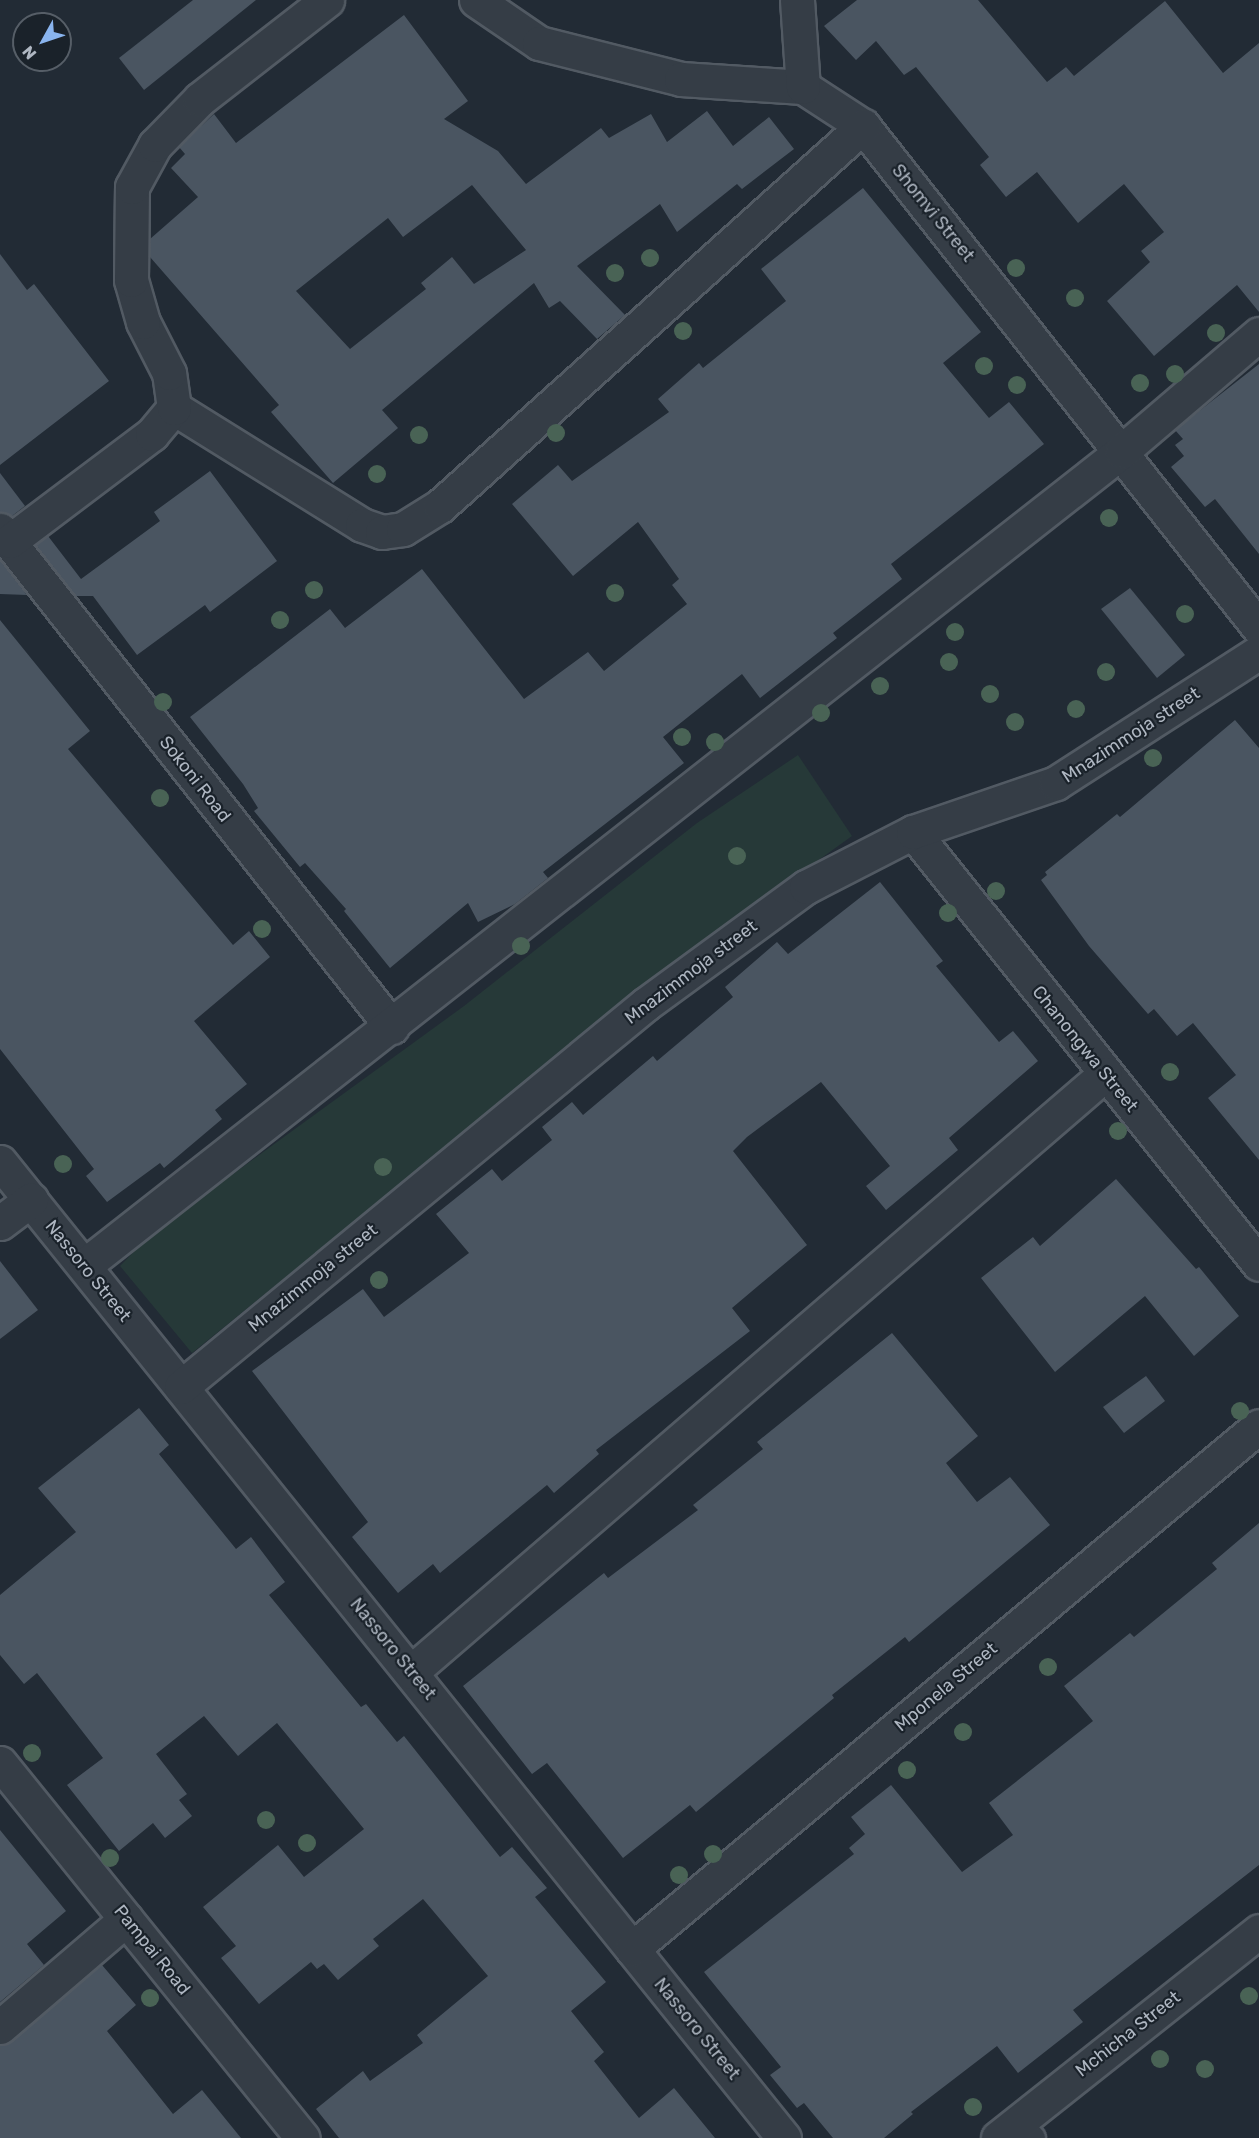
<!DOCTYPE html>
<style>
body{margin:0}
#map{position:relative;width:1259px;height:2138px;overflow:hidden;background:#222b35;font-family:Rubik,sans-serif}
div>[style]{position:absolute}
.green>*{inset:0;background:#263938}
.building>*{inset:0;background:#4a5561}
.roads{filter:drop-shadow(2px 0 #525a63) drop-shadow(-2px 0 #525a63) drop-shadow(0 2px #525a63) drop-shadow(0 -2px #525a63)}
.lane>*{height:24px;margin:-12px;padding:0 12px;transform-origin:12px;border-radius:12px;background:#353d46}
.street>*{height:33px;margin:-16.5px;padding:0 16.5px;transform-origin:16.5px;border-radius:16.5px;background:#353d46}
.trees>*{width:18px;height:18px;margin:-9px;border-radius:50%;background:#496355}
span{translate:-50% -50%;white-space:nowrap;text-align:center;line-height:1.15;-webkit-text-stroke:4.5px #1a222a;paint-order:stroke}
.street-label{font-size:18px;color:#afb7c2}
.north{position:absolute;left:12px;top:12px;width:60px;height:60px;box-sizing:border-box;background:#1a222a;border:2px solid #565e67;border-radius:50%;rotate:230deg;font-size:16px;font-weight:700;line-height:24px;text-align:center;color:#afb7c2}
.north::after{content:'';display:block;margin:auto;width:21px;height:27px;background:#89b4ee;clip-path:polygon(50% 0,100% 100%,50% 72%,0 100%)}
</style>
<div id="map">
<div class="green">
<i style="clip-path:polygon(798px 755px,852px 836px,660px 974px,192px 1353px,120px 1266px,152px 1233px,464px 1006px,697px 823px)"></i>
</div>
<div class="building">
<i style="clip-path:polygon(193px 0,256px 0,144px 90px,119px 58px)"></i>
<i style="clip-path:polygon(857px 0,978px 0,1047px 82px,1066px 67px,1074px 76px,1165px 1px,1223px 73px,1259px 43px,1259px 312px,1237px 285px,1154px 356px,1107px 301px,1150px 262px,1141px 251px,1164px 232px,1124px 184px,1078px 223px,1037px 172px,1006px 197px,980px 165px,989px 157px,916px 67px,904px 75px,876px 41px,856px 60px,824px 26px)"></i>
<i style="clip-path:polygon(evenodd,404px 15px,468px 101px,444px 119px,498px 151px,526px 184px,601px 128px,609px 138px,651px 114px,667px 142px,707px 111px,733px 146px,769px 117px,794px 149px,742px 189px,737px 184px,677px 232px,660px 204px,577px 266px,625px 315px,597px 339px,560px 301px,549px 308px,534px 283px,382px 410px,398px 428px,333px 483px,271px 412px,279px 405px,150px 257px,150px 239px,198px 197px,171px 168px,185px 154px,179px 147px,214px 114px,236px 143px,404px 15px,472px 185px,526px 250px,474px 284px,452px 257px,421px 283px,426px 289px,350px 349px,296px 291px,388px 218px,403px 237px,472px 185px)"></i>
<i style="clip-path:polygon(863px 188px,981px 332px,943px 363px,989px 418px,1009px 402px,1044px 444px,891px 564px,902px 579px,833px 633px,837px 638px,760px 698px,742px 674px,663px 737px,684px 763px,543px 872px,548px 878px,515px 904px,478px 922px,468px 903px,390px 968px,344px 911px,346px 909px,305px 863px,300px 867px,254px 811px,258px 808px,243px 784px,190px 717px,330px 609px,345px 628px,422px 569px,524px 699px,588px 652px,604px 671px,687px 604px,672px 585px,679px 579px,638px 522px,573px 576px,512px 504px,558px 465px,572px 481px,669px 412px,658px 399px,699px 363px,703px 368px,786px 301px,761px 269px)"></i>
<i style="clip-path:polygon(0 254px,27px 290px,34px 284px,109px 381px,0 465px)"></i>
<i style="clip-path:polygon(1259px 364px,1259px 554px,1215px 499px,1205px 507px,1171px 467px,1184px 456px,1175px 445px,1183px 439px,1175px 430px)"></i>
<i style="clip-path:polygon(210px 471px,277px 561px,210px 612px,205px 605px,137px 655px,93px 596px,76px 596px,36px 545px,48px 536px,81px 579px,160px 521px,154px 512px)"></i>
<i style="clip-path:polygon(0 473px,25px 506px,12px 516px,0 512px)"></i>
<i style="clip-path:polygon(0 560px,27px 595px,0 594px)"></i>
<i style="clip-path:polygon(1130px 588px,1185px 655px,1157px 678px,1101px 609px)"></i>
<i style="clip-path:polygon(0 620px,90px 731px,68px 749px,233px 945px,249px 931px,270px 957px,194px 1021px,247px 1084px,215px 1110px,222px 1119px,164px 1168px,160px 1163px,107px 1202px,86px 1176px,94px 1169px,0 1049px)"></i>
<i style="clip-path:polygon(1235px 720px,1259px 748px,1259px 1160px,1208px 1098px,1236px 1075px,1193px 1023px,1177px 1036px,1154px 1009px,1148px 1014px,1089px 946px,1041px 880px,1047px 875px,1045px 872px,1117px 814px,1120px 817px)"></i>
<i style="clip-path:polygon(880px 882px,943px 961px,936px 966px,999px 1042px,1013px 1031px,1038px 1061px,949px 1138px,958px 1150px,886px 1210px,866px 1186px,890px 1166px,821px 1082px,747px 1137px,733px 1151px,807px 1245px,732px 1308px,750px 1331px,596px 1450px,599px 1454px,554px 1493px,547px 1485px,440px 1573px,433px 1564px,398px 1593px,352px 1537px,368px 1522px,252px 1371px,363px 1289px,384px 1317px,469px 1253px,436px 1214px,492px 1169px,502px 1181px,552px 1140px,542px 1127px,572px 1102px,583px 1115px,653px 1056px,657px 1061px,733px 997px,725px 987px,777px 942px,788px 954px)"></i>
<i style="clip-path:polygon(1116px 1179px,1196px 1269px,1199px 1267px,1239px 1316px,1194px 1356px,1145px 1296px,1055px 1372px,981px 1278px,1033px 1237px,1040px 1246px)"></i>
<i style="clip-path:polygon(0 1261px,38px 1310px,0 1339px)"></i>
<i style="clip-path:polygon(892px 1333px,978px 1436px,946px 1463px,977px 1502px,1010px 1477px,1050px 1525px,909px 1642px,905px 1637px,832px 1695px,834px 1698px,696px 1812px,690px 1805px,623px 1858px,547px 1763px,532px 1774px,463px 1686px,604px 1573px,608px 1578px,698px 1510px,693px 1505px,763px 1449px,757px 1442px)"></i>
<i style="clip-path:polygon(1146px 1376px,1165px 1401px,1124px 1433px,1103px 1407px)"></i>
<i style="clip-path:polygon(139px 1408px,169px 1445px,159px 1454px,236px 1549px,251px 1537px,285px 1582px,269px 1595px,361px 1707px,366px 1704px,397px 1742px,404px 1736px,500px 1857px,512px 1847px,547px 1888px,535px 1897px,606px 1982px,571px 2011px,604px 2052px,594px 2061px,639px 2118px,674px 2088px,715px 2138px,339px 2138px,316px 2109px,363px 2071px,370px 2081px,423px 2043px,417px 2035px,488px 1976px,423px 1899px,373px 1939px,379px 1946px,338px 1980px,324px 1964px,317px 1969px,311px 1962px,259px 2004px,221px 1958px,236px 1946px,203px 1907px,278px 1845px,304px 1877px,364px 1829px,277px 1723px,238px 1756px,204px 1716px,156px 1754px,187px 1794px,179px 1800px,192px 1816px,165px 1838px,153px 1823px,119px 1851px,67px 1785px,103px 1758px,37px 1673px,24px 1684px,0 1655px,0 1595px,76px 1532px,38px 1488px)"></i>
<i style="clip-path:polygon(1259px 1523px,1259px 1865px,1073px 2010px,1083px 2022px,1018px 2073px,997px 2046px,911px 2112px,913px 2114px,884px 2138px,833px 2138px,804px 2103px,797px 2108px,770px 2075px,781px 2067px,704px 1972px,854px 1854px,849px 1848px,865px 1834px,851px 1817px,891px 1785px,962px 1872px,1013px 1835px,989px 1803px,1093px 1721px,1064px 1686px,1130px 1633px,1134px 1637px,1217px 1569px,1212px 1563px)"></i>
<i style="clip-path:polygon(0 1830px,66px 1911px,27px 1944px,44px 1965px,0 2002px)"></i>
<i style="clip-path:polygon(102px 1965px,136px 2005px,107px 2031px,173px 2114px,202px 2090px,241px 2138px,0 2138px,0 2045px,12px 2041px)"></i>
</div>
<div class="roads">
<div class="lane">
<i style="left:1018px;top:2122px;width:22px;rotate:47deg"></i>
</div>
<div class="street">
<i style="left:476px;top:0;width:76px;rotate:34.3deg"></i>
<i style="left:539px;top:43px;width:146px;rotate:14.2deg"></i>
<i style="left:681px;top:79px;width:122px;rotate:3.8deg"></i>
<i style="left:803px;top:87px;width:72px;rotate:33deg"></i>
<i style="left:863px;top:126px;width:639px;rotate:51.73deg"></i>
<i style="left:797px;top:0;width:87px;rotate:86.1deg"></i>
<i style="left:174px;top:408px;width:221px;rotate:31.9deg"></i>
<i style="left:362px;top:525px;width:21px;rotate:19deg"></i>
<i style="left:382px;top:532px;width:21px;rotate:-8deg"></i>
<i style="left:403px;top:529px;width:44px;rotate:-31.9deg"></i>
<i style="left:440px;top:506px;width:569px;rotate:-41.93deg"></i>
<i style="left:0;top:530px;width:633px;rotate:51.74deg"></i>
<i style="left:10px;top:541px;width:178px;rotate:-37deg"></i>
<i style="left:152px;top:434px;width:34px;rotate:-50deg"></i>
<i style="left:174px;top:408px;width:35px;rotate:-98deg"></i>
<i style="left:169px;top:373px;width:57px;rotate:-117deg"></i>
<i style="left:143px;top:322px;width:44px;rotate:-105.9deg"></i>
<i style="left:131px;top:280px;width:93px;rotate:-89.4deg"></i>
<i style="left:132px;top:187px;width:48px;rotate:-61.3deg"></i>
<i style="left:155px;top:145px;width:64px;rotate:-45.6deg"></i>
<i style="left:200px;top:99px;width:161px;rotate:-37.9deg"></i>
<i style="left:913px;top:832px;width:553px;rotate:51.31deg"></i>
<i style="left:0;top:1162px;width:1252px;rotate:51.23deg"></i>
<i style="left:0;top:1223px;width:39px;rotate:-37deg"></i>
<i style="left:85px;top:1265px;width:1318px;rotate:-38.13deg"></i>
<i style="left:1122px;top:451px;width:180px;rotate:-40.5deg"></i>
<i style="left:181px;top:1387px;width:602px;rotate:-39.48deg"></i>
<i style="left:646px;top:1004px;width:198px;rotate:-36.2deg"></i>
<i style="left:806px;top:887px;width:120px;rotate:-27.2deg"></i>
<i style="left:913px;top:832px;width:151px;rotate:-18.9deg"></i>
<i style="left:1056px;top:783px;width:242px;rotate:-32.8deg"></i>
<i style="left:411px;top:1672px;width:916px;rotate:-40.75deg"></i>
<i style="left:0;top:1763px;width:482px;rotate:51.1deg"></i>
<i style="left:632px;top:1949px;width:816px;rotate:-39.83deg"></i>
<i style="left:0;top:2027px;width:166px;rotate:-40.6deg"></i>
<i style="left:998px;top:2138px;width:333px;rotate:-38.4deg"></i>
</div>
</div>
<div class="trees">
<i style="left:650px;top:258px"></i>
<i style="left:1016px;top:268px"></i>
<i style="left:615px;top:273px"></i>
<i style="left:1075px;top:298px"></i>
<i style="left:683px;top:331px"></i>
<i style="left:1216px;top:333px"></i>
<i style="left:984px;top:366px"></i>
<i style="left:1175px;top:374px"></i>
<i style="left:1140px;top:383px"></i>
<i style="left:1017px;top:385px"></i>
<i style="left:556px;top:433px"></i>
<i style="left:419px;top:435px"></i>
<i style="left:377px;top:474px"></i>
<i style="left:1109px;top:518px"></i>
<i style="left:314px;top:590px"></i>
<i style="left:615px;top:593px"></i>
<i style="left:1185px;top:614px"></i>
<i style="left:280px;top:620px"></i>
<i style="left:955px;top:632px"></i>
<i style="left:949px;top:662px"></i>
<i style="left:1106px;top:672px"></i>
<i style="left:880px;top:686px"></i>
<i style="left:990px;top:694px"></i>
<i style="left:163px;top:702px"></i>
<i style="left:1076px;top:709px"></i>
<i style="left:821px;top:713px"></i>
<i style="left:1015px;top:722px"></i>
<i style="left:682px;top:737px"></i>
<i style="left:715px;top:742px"></i>
<i style="left:1153px;top:758px"></i>
<i style="left:160px;top:798px"></i>
<i style="left:737px;top:856px"></i>
<i style="left:996px;top:891px"></i>
<i style="left:948px;top:913px"></i>
<i style="left:262px;top:929px"></i>
<i style="left:521px;top:946px"></i>
<i style="left:1170px;top:1072px"></i>
<i style="left:1118px;top:1131px"></i>
<i style="left:63px;top:1164px"></i>
<i style="left:383px;top:1167px"></i>
<i style="left:379px;top:1280px"></i>
<i style="left:1240px;top:1411px"></i>
<i style="left:1048px;top:1667px"></i>
<i style="left:963px;top:1732px"></i>
<i style="left:32px;top:1753px"></i>
<i style="left:907px;top:1770px"></i>
<i style="left:266px;top:1820px"></i>
<i style="left:307px;top:1843px"></i>
<i style="left:713px;top:1854px"></i>
<i style="left:110px;top:1858px"></i>
<i style="left:679px;top:1875px"></i>
<i style="left:1249px;top:1996px"></i>
<i style="left:150px;top:1998px"></i>
<i style="left:1160px;top:2059px"></i>
<i style="left:1205px;top:2069px"></i>
<i style="left:973px;top:2107px"></i>
</div>
<div class="street-label">
<span style="left:933px;top:213px;rotate:51deg">Shomvi Street</span>
<span style="left:1131px;top:735px;rotate:-33deg">Mnazimmoja street</span>
<span style="left:195px;top:779px;rotate:52deg">Sokoni Road</span>
<span style="left:691px;top:972px;rotate:-37deg">Mnazimmoja street</span>
<span style="left:1085px;top:1049px;rotate:51deg">Chanongwa Street</span>
<span style="left:88px;top:1271px;rotate:51deg">Nassoro Street</span>
<span style="left:313px;top:1278px;rotate:-39deg">Mnazimmoja street</span>
<span style="left:393px;top:1649px;rotate:51deg">Nassoro Street</span>
<span style="left:946px;top:1687px;rotate:-40deg">Mponela Street</span>
<span style="left:152px;top:1950px;rotate:51deg">Pampai Road</span>
<span style="left:697px;top:2029px;rotate:51deg">Nassoro Street</span>
<span style="left:1128px;top:2034px;rotate:-38deg">Mchicha Street</span>
</div>
<div class="north">N</div>
</div>
